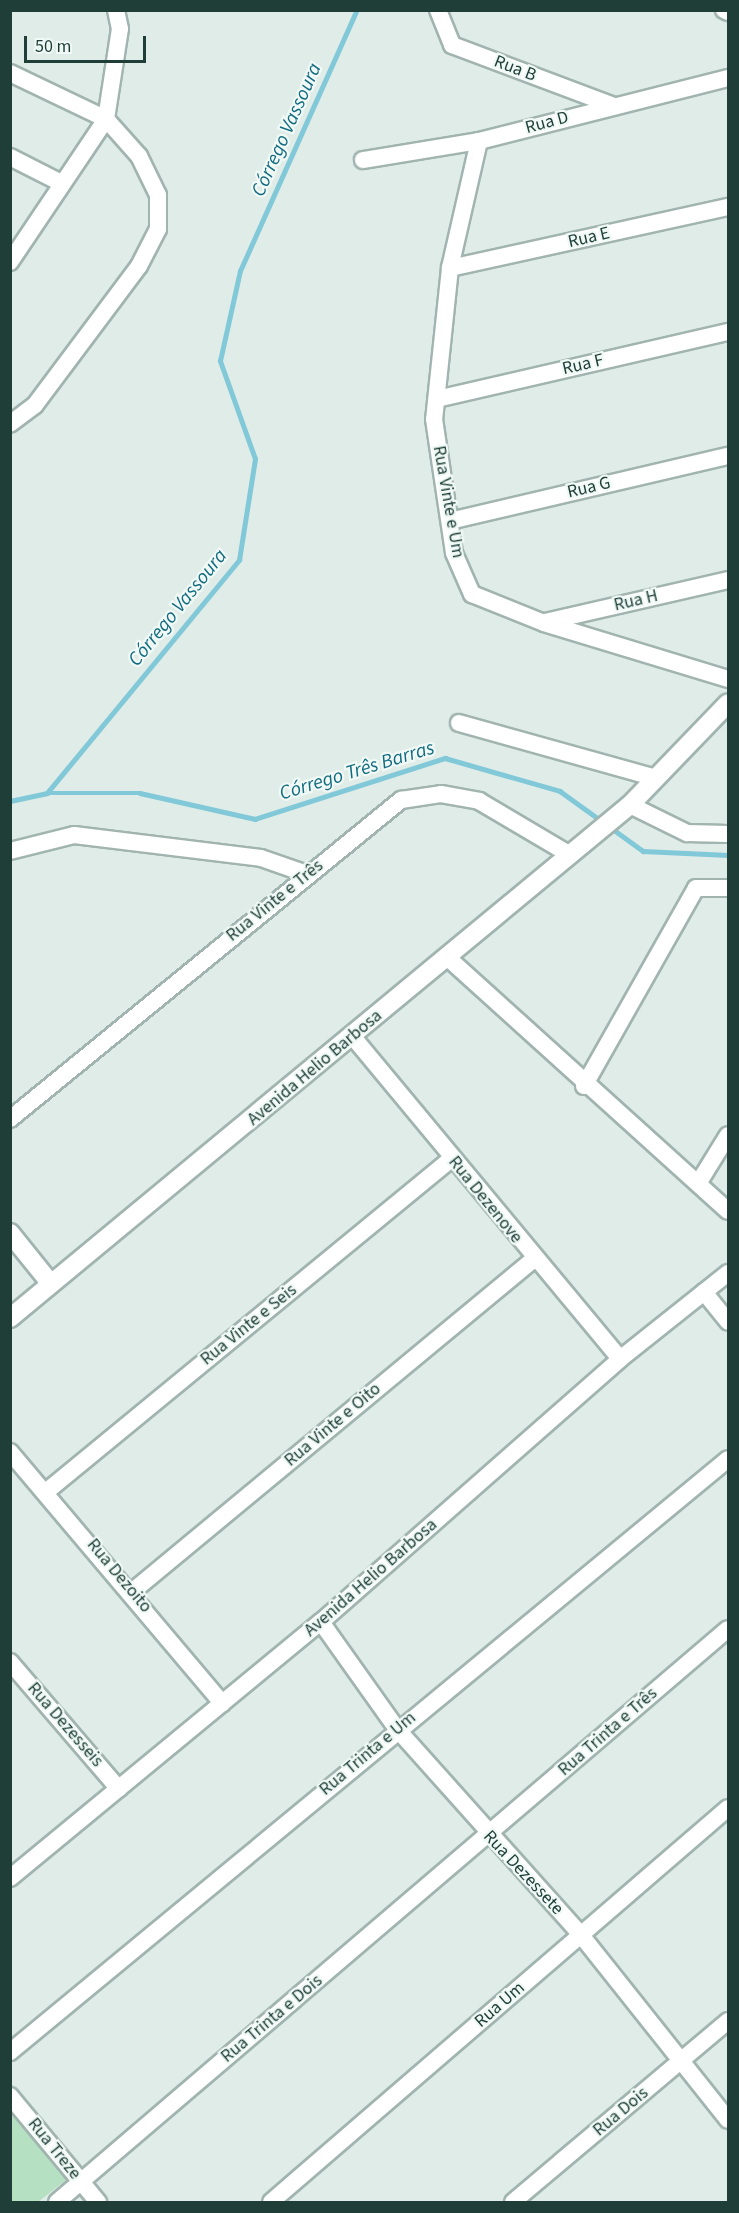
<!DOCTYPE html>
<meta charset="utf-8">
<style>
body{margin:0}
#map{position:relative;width:739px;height:2213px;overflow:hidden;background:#dfece7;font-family:"Source Sans 3",sans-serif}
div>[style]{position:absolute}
.green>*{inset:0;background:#b6e0c2}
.stream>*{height:4.5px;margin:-2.25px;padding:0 2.25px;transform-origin:2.25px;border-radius:2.25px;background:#81c8d8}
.roads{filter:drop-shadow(2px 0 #a1b4af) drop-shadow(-2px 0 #a1b4af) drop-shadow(0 2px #a1b4af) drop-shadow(0 -2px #a1b4af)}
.street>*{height:16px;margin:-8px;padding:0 8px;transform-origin:8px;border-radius:8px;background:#fff}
.secondary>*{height:18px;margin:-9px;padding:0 9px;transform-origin:9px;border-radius:9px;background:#fff}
span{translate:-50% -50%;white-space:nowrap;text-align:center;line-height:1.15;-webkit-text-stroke:4.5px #f0f9f5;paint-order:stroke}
.street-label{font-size:18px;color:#1e3e37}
.water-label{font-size:20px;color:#126b80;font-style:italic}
.frame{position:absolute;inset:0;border:12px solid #1e3e37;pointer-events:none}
.scale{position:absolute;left:24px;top:36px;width:122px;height:27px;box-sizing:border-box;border:3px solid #1e3e37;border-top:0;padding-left:8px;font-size:18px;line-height:21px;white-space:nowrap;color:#1e3e37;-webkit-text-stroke:4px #f0f9f5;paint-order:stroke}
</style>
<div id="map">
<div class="green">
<i style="clip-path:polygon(10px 2096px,72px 2175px,38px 2202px,11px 2202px)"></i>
</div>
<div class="stream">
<i style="left:47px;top:793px;width:302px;rotate:-50.5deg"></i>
<i style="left:239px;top:560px;width:102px;rotate:-81deg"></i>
<i style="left:255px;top:459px;width:104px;rotate:-109.7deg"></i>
<i style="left:220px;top:361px;width:92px;rotate:-77.5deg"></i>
<i style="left:240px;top:271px;width:286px;rotate:-65.9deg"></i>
<i style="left:10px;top:801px;width:38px;rotate:-12deg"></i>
<i style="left:47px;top:793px;width:93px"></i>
<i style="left:140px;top:793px;width:118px;rotate:12.7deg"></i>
<i style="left:255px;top:819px;width:200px;rotate:-17.8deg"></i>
<i style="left:445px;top:758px;width:120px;rotate:16deg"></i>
<i style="left:560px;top:791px;width:53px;rotate:35.8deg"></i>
<i style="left:610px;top:827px;width:41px;rotate:36deg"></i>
<i style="left:643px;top:851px;width:85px;rotate:2.7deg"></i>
</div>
<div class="roads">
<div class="street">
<i style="left:438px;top:10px;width:38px;rotate:68deg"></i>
<i style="left:452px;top:45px;width:173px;rotate:20.6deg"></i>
<i style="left:724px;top:10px;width:4px;rotate:27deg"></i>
<i style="left:10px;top:73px;width:106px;rotate:25.6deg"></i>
<i style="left:106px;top:119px;width:50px;rotate:48.3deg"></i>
<i style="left:139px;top:156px;width:43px;rotate:64deg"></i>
<i style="left:158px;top:195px;width:34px;rotate:90deg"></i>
<i style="left:158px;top:229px;width:42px;rotate:117.2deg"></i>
<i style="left:139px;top:266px;width:174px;rotate:126.8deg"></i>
<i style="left:35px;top:405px;width:31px;rotate:143deg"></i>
<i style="left:479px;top:141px;width:130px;rotate:102.9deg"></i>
<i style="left:450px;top:268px;width:152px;rotate:96deg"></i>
<i style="left:434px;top:419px;width:135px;rotate:81.5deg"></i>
<i style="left:454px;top:553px;width:45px;rotate:66.3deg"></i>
<i style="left:472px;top:594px;width:78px;rotate:21.9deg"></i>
<i style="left:544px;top:623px;width:192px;rotate:16.9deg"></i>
<i style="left:10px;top:157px;width:55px;rotate:27deg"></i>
<i style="left:363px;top:160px;width:118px;rotate:-9.3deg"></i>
<i style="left:479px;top:141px;width:257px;rotate:-14.2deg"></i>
<i style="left:10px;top:262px;width:172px;rotate:-56.1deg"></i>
<i style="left:106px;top:119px;width:91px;rotate:-81.2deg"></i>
<i style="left:120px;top:29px;width:19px;rotate:-102deg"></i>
<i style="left:450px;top:268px;width:285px;rotate:-12.4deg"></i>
<i style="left:437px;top:399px;width:299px;rotate:-13deg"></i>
<i style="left:450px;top:521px;width:285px;rotate:-13.2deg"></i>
<i style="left:545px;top:622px;width:188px;rotate:-12.9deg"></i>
<i style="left:459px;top:723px;width:205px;rotate:15.6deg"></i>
<i style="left:630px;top:805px;width:64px;rotate:26.2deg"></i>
<i style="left:687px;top:833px;width:41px;rotate:1.4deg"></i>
<i style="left:10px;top:851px;width:66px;rotate:-14deg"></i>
<i style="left:74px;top:835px;width:188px;rotate:7deg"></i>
<i style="left:261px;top:858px;width:49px;rotate:19.2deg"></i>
<i style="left:448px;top:958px;width:377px;rotate:42.1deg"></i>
<i style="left:353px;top:1037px;width:418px;rotate:50.3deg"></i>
<i style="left:584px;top:1086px;width:227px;rotate:-60.5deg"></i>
<i style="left:696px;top:888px;width:32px"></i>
<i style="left:10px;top:1119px;width:505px;rotate:-39.21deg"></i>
<i style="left:401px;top:800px;width:40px;rotate:-8.5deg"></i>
<i style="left:441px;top:794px;width:39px;rotate:10deg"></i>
<i style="left:479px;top:801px;width:102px;rotate:30.6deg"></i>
<i style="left:699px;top:1182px;width:55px;rotate:-58.3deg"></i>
<i style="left:704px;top:1292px;width:38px;rotate:51deg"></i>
<i style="left:10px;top:1452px;width:329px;rotate:49.8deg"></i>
<i style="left:47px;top:1491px;width:523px;rotate:-39.41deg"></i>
<i style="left:133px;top:1591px;width:521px;rotate:-39.62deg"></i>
<i style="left:321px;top:1622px;width:131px;rotate:54.6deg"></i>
<i style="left:397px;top:1729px;width:276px;rotate:48.2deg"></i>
<i style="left:581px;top:1935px;width:236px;rotate:51.5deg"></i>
<i style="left:10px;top:1662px;width:167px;rotate:49.4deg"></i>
<i style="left:10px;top:1878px;width:403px;rotate:-39.5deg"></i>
<i style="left:321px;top:1622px;width:398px;rotate:-41.3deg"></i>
<i style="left:620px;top:1359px;width:138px;rotate:-38.5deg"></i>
<i style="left:10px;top:2052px;width:931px;rotate:-39.55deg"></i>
<i style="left:10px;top:2096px;width:138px;rotate:50.3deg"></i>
<i style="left:57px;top:2202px;width:882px;rotate:-40.5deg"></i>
<i style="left:271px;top:2202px;width:603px;rotate:-40.77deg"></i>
<i style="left:513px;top:2202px;width:281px;rotate:-40.1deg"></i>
</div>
<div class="secondary">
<i style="left:10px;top:1233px;width:65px;rotate:51.2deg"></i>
<i style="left:10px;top:1318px;width:805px;rotate:-39.61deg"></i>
<i style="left:630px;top:805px;width:141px;rotate:-46.1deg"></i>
</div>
</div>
<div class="street-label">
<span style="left:515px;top:69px;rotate:21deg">Rua B</span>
<span style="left:547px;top:123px;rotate:-15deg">Rua D</span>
<span style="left:589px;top:238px;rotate:-13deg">Rua E</span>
<span style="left:583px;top:365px;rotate:-13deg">Rua F</span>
<span style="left:589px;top:488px;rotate:-13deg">Rua G</span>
<span style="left:448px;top:502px;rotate:80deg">Rua Vinte e Um</span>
<span style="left:636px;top:601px;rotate:-13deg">Rua H</span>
<span style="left:275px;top:901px;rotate:-39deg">Rua Vinte e Três</span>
<span style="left:315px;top:1068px;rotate:-40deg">Avenida Helio Barbosa</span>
<span style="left:485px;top:1200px;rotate:51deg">Rua Dezenove</span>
<span style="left:249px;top:1325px;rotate:-39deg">Rua Vinte e Seis</span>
<span style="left:333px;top:1425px;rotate:-40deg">Rua Vinte e Oito</span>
<span style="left:119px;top:1576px;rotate:50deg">Rua Dezoito</span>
<span style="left:371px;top:1578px;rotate:-41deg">Avenida Helio Barbosa</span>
<span style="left:65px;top:1725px;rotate:49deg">Rua Dezesseis</span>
<span style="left:608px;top:1732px;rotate:-41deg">Rua Trinta e Três</span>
<span style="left:368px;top:1754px;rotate:-40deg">Rua Trinta e Um</span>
<span style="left:523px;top:1873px;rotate:47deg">Rua Dezessete</span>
<span style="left:500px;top:2005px;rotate:-41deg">Rua Um</span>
<span style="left:272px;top:2019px;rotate:-40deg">Rua Trinta e Dois</span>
<span style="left:621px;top:2112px;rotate:-40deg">Rua Dois</span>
<span style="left:54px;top:2149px;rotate:51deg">Rua Treze</span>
</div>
<div class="water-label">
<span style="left:287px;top:130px;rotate:-66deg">Córrego Vassoura</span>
<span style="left:178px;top:608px;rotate:-51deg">Córrego Vassoura</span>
<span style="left:357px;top:771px;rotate:-17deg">Córrego Três Barras</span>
</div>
<div class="frame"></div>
<div class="scale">50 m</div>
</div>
